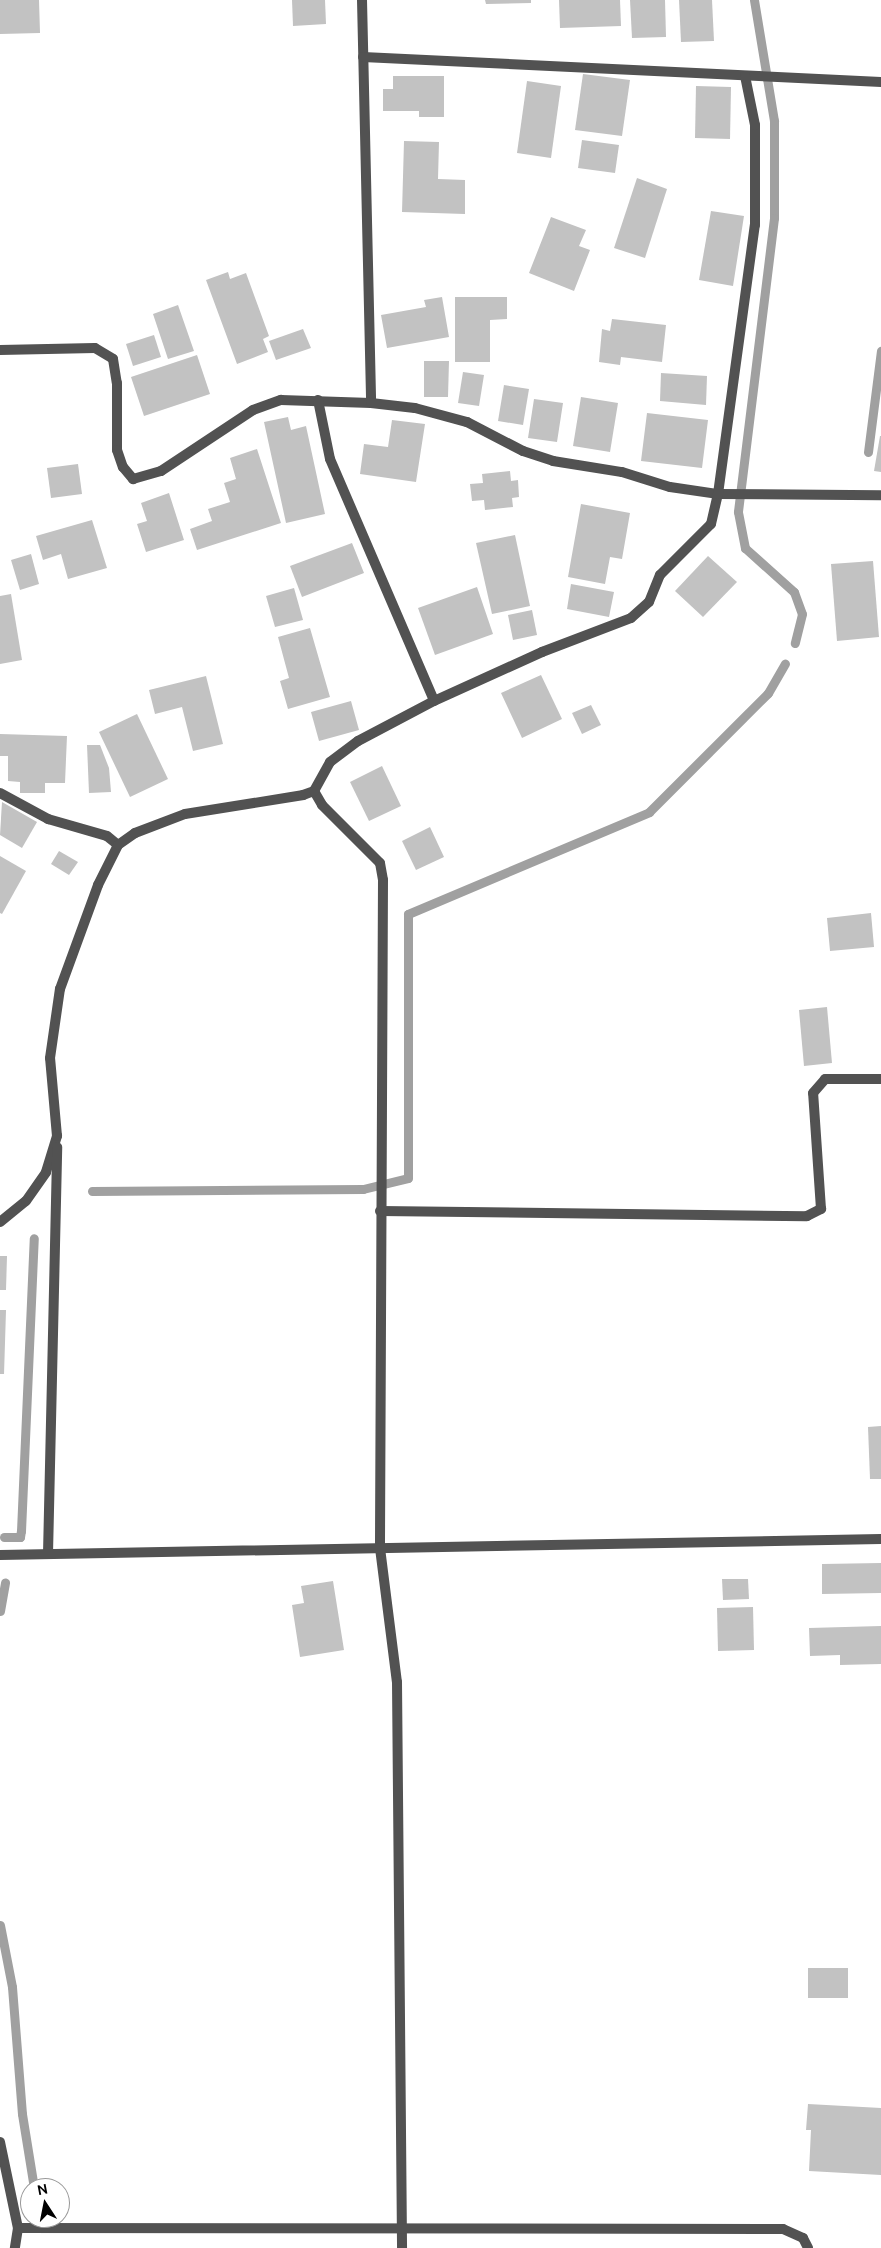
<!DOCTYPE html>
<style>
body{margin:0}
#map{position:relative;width:881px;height:2248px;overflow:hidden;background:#fff;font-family:Ubuntu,sans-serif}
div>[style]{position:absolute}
.stream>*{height:9px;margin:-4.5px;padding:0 4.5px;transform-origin:4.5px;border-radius:4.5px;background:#a0a0a0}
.building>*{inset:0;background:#c2c2c2}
.street>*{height:10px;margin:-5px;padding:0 5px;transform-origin:5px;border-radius:5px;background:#525252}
span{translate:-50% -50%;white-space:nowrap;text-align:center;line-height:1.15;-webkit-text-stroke:4px #fff;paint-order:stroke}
.north{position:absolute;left:20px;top:2178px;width:50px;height:50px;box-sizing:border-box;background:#fff;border:1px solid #999;border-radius:50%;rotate:349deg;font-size:14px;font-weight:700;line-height:20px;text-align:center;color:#000}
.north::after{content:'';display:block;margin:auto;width:18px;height:22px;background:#000;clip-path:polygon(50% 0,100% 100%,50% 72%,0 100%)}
</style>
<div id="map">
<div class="stream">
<i style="left:754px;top:0;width:123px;rotate:80.6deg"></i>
<i style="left:774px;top:121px;width:97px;rotate:90deg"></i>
<i style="left:774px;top:218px;width:296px;rotate:97deg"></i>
<i style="left:738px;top:512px;width:37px;rotate:79deg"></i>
<i style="left:745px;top:548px;width:66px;rotate:41.9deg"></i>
<i style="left:794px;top:592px;width:23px;rotate:70deg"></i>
<i style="left:802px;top:614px;width:30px;rotate:104deg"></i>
<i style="left:868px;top:452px;width:102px;rotate:-82.7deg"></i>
<i style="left:92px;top:1191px;width:271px;rotate:-0.4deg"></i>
<i style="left:363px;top:1189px;width:46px;rotate:-13.7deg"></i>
<i style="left:408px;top:1178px;width:264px;rotate:-90deg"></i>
<i style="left:408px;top:914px;width:262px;rotate:-22.9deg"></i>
<i style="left:649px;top:812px;width:168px;rotate:-45deg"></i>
<i style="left:768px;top:693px;width:34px;rotate:-60deg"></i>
<i style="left:4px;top:1537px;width:16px"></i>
<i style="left:20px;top:1537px;width:6px;rotate:-81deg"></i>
<i style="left:21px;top:1531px;width:293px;rotate:-87.5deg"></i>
<i style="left:0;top:1611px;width:29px;rotate:-80deg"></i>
<i style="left:0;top:1925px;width:63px;rotate:79deg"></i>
<i style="left:12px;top:1987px;width:127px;rotate:85.5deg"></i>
<i style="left:22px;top:2114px;width:75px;rotate:80.8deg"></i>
</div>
<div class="building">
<i style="clip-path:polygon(0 0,39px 0,40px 33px,0 34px)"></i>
<i style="clip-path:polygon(292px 0,325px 0,326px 24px,293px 26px)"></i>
<i style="clip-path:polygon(485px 0,531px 0,531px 3px,486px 4px)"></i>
<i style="clip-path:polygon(559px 0,620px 0,621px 26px,560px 28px)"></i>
<i style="clip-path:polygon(630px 0,665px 0,666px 37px,632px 38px)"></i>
<i style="clip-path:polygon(679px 0,712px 0,714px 41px,681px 42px)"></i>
<i style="clip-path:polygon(583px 74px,630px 80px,622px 136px,575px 130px)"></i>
<i style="clip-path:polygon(393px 76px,444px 76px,444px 117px,419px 117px,419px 111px,383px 111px,383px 89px,393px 89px)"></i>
<i style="clip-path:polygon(527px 81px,561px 86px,551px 158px,517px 153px)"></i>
<i style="clip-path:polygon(696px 86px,731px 87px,730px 139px,695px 138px)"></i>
<i style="clip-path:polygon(582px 140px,619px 145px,615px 173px,578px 168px)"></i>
<i style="clip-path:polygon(404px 141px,439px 142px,438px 179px,465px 180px,465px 214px,402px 212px)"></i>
<i style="clip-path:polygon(637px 178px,667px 189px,645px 258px,614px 248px)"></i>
<i style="clip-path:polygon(711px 211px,744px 216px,733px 286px,699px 280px)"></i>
<i style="clip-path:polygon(551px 217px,586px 230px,579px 246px,590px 250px,574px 291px,529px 273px)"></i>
<i style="clip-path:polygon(228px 272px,230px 279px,246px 273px,269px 336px,263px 339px,268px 352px,237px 364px,206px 280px)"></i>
<i style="clip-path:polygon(442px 297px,449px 337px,387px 348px,381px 315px,426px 307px,424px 300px)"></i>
<i style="clip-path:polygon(455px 297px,507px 297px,507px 319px,490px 320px,490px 362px,455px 362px)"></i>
<i style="clip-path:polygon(178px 305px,194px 351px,168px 359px,153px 314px)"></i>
<i style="clip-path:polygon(612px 319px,666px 325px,662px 362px,621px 357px,620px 365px,599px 362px,602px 329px,610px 331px)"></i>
<i style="clip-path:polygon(303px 329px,311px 348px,276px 360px,269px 341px)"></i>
<i style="clip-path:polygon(154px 335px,161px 357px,133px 366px,126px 344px)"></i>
<i style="clip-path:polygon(197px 355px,210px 394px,144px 416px,131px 377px)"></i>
<i style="clip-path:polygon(424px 361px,449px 361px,448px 397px,424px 397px)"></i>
<i style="clip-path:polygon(463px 372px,484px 375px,479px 406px,458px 403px)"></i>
<i style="clip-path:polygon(661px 373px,707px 376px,706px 405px,660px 401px)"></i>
<i style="clip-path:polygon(504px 385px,529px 389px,523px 425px,498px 421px)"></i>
<i style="clip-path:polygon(581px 397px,618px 403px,610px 452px,573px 446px)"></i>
<i style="clip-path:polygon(534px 399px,563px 403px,557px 442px,528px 438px)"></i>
<i style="clip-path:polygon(647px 413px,708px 420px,702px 468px,641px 461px)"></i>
<i style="clip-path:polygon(288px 417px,291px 430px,306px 426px,325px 514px,286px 523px,264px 422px)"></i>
<i style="clip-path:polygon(392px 420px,425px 424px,416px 482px,360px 474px,364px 444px,388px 447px)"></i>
<i style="clip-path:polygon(880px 436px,881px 436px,881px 472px,874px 471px)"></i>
<i style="clip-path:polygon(257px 449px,281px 523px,197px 550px,190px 529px,212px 521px,208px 509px,230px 502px,224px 483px,236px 479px,230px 458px)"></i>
<i style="clip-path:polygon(78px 464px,82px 494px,51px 498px,47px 468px)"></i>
<i style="clip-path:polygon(510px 471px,511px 481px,518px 480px,519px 497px,512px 498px,513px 507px,485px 510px,484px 500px,472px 501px,470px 484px,483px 483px,482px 474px)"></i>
<i style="clip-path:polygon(169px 493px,184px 540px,146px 552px,137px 524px,147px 521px,141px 503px)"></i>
<i style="clip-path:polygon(581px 504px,630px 513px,622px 559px,610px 557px,605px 584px,568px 577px)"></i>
<i style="clip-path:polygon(92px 520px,107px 568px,68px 579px,61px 554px,43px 560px,36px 536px)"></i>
<i style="clip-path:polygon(515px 535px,530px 606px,492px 614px,476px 543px)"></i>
<i style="clip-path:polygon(352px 543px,364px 573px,302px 597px,290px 566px)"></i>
<i style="clip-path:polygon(31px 554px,39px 584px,20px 590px,11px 560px)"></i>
<i style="clip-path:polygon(708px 556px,737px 582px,703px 617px,675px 591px)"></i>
<i style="clip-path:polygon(873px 561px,879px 637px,837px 641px,831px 564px)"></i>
<i style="clip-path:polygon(571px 584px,614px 592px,609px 617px,567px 609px)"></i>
<i style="clip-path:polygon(477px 587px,493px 634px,435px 655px,418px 608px)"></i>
<i style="clip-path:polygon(294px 588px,303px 620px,275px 627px,266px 596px)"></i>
<i style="clip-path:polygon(11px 594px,22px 660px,0 664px,0 596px)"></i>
<i style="clip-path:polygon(532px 610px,537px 635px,513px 640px,508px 615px)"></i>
<i style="clip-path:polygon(310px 628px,330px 697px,288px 709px,280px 681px,289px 678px,278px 637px)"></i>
<i style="clip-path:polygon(541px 675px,562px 719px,522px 738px,501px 693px)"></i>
<i style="clip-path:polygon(206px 676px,223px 744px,193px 751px,182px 707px,155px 714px,149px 690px)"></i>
<i style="clip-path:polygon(351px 701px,359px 730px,319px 741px,311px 712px)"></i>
<i style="clip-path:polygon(591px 705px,601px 725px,582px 734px,572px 713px)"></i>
<i style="clip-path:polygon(137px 714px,168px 779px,130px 797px,99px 732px)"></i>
<i style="clip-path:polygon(0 734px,67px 736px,65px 783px,45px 783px,45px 793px,20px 793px,20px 782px,8px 781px,8px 756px,0 756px)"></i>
<i style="clip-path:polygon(87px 745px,100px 745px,109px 768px,111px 792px,89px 793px)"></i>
<i style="clip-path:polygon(382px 766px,401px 806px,369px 821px,350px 782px)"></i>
<i style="clip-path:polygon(2px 802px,37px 822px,22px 848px,0 835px)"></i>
<i style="clip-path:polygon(430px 827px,444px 857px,416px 870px,402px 841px)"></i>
<i style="clip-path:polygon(59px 851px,78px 862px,69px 875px,51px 864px)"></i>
<i style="clip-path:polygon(0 856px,26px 871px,2px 914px,0 913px)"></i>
<i style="clip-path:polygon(871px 913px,874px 947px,830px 951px,827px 918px)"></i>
<i style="clip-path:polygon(827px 1007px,832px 1063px,804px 1066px,799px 1010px)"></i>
<i style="clip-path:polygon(0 1256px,7px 1256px,6px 1290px,0 1290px)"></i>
<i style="clip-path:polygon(0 1310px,6px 1310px,4px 1374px,0 1374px)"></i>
<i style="clip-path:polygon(881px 1426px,881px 1479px,870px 1479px,868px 1427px)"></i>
<i style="clip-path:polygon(881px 1563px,881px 1593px,822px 1594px,822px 1564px)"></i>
<i style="clip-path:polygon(722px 1579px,748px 1579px,749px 1599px,723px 1600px)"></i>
<i style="clip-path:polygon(333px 1581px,344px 1650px,300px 1657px,292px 1605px,304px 1603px,301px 1586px)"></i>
<i style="clip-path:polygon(753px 1607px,754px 1650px,718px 1651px,717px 1608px)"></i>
<i style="clip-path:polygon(881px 1626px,881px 1664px,840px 1665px,840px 1655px,810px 1656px,809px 1628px)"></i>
<i style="clip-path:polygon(808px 1968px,848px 1968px,848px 1998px,808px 1998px)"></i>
<i style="clip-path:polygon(808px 2104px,881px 2108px,881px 2175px,809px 2171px,811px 2130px,806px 2130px)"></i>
</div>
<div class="street">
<i style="left:362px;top:0;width:403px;rotate:88.7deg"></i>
<i style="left:363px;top:57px;width:519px;rotate:2.76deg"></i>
<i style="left:0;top:350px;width:95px;rotate:-1.2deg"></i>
<i style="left:95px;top:348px;width:21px;rotate:31deg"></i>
<i style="left:113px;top:359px;width:24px;rotate:81deg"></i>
<i style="left:117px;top:383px;width:67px;rotate:90deg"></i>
<i style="left:117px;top:450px;width:18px;rotate:71deg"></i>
<i style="left:123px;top:467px;width:16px;rotate:50deg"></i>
<i style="left:133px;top:479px;width:29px;rotate:-16deg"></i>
<i style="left:161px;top:471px;width:110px;rotate:-33.5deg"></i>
<i style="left:253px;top:410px;width:30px;rotate:-20deg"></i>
<i style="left:281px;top:400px;width:90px;rotate:1.9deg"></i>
<i style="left:371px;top:403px;width:44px;rotate:6.5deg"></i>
<i style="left:415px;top:408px;width:54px;rotate:15.1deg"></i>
<i style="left:467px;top:422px;width:63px;rotate:27.4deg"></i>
<i style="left:523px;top:451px;width:32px;rotate:18deg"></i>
<i style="left:553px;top:461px;width:70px;rotate:9.1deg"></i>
<i style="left:622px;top:472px;width:50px;rotate:17.4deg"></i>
<i style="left:670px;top:487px;width:49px;rotate:8.3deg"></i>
<i style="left:718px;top:494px;width:163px;rotate:0.4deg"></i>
<i style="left:318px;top:400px;width:60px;rotate:78.5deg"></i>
<i style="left:330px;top:459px;width:263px;rotate:66.7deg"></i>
<i style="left:314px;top:791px;width:16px;rotate:60deg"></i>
<i style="left:322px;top:805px;width:82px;rotate:45deg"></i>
<i style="left:380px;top:863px;width:17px;rotate:80deg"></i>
<i style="left:383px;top:880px;width:668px;rotate:90.26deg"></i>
<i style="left:380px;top:1548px;width:135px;rotate:82.8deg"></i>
<i style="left:397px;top:1682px;width:566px;rotate:89.49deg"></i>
<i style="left:0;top:793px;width:55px;rotate:28.4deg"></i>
<i style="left:48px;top:819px;width:61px;rotate:16.1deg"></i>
<i style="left:107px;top:836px;width:14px;rotate:39deg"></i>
<i style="left:380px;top:1211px;width:427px;rotate:0.7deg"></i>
<i style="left:807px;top:1216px;width:16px;rotate:-27deg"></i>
<i style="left:821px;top:1209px;width:116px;rotate:-93.9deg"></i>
<i style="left:813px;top:1093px;width:18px;rotate:-49deg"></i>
<i style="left:825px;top:1079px;width:56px"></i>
<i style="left:0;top:1222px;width:33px;rotate:-39deg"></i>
<i style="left:26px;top:1201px;width:35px;rotate:-55deg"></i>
<i style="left:46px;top:1172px;width:38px;rotate:-73deg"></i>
<i style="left:57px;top:1136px;width:78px;rotate:-95.1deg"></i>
<i style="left:50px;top:1058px;width:70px;rotate:-81.8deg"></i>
<i style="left:60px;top:989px;width:111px;rotate:-69.9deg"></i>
<i style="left:98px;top:885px;width:45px;rotate:-63.4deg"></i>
<i style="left:118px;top:845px;width:21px;rotate:-35deg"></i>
<i style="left:135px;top:833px;width:53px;rotate:-20.8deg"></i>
<i style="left:185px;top:814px;width:120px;rotate:-9.1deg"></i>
<i style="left:303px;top:795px;width:12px;rotate:-20deg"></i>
<i style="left:314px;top:791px;width:33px;rotate:-61deg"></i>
<i style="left:330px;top:762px;width:35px;rotate:-37deg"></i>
<i style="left:358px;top:741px;width:86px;rotate:-27.8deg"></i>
<i style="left:434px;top:701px;width:119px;rotate:-24.4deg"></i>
<i style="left:542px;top:652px;width:95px;rotate:-20.9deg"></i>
<i style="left:631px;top:618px;width:24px;rotate:-42deg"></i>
<i style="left:649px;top:602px;width:29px;rotate:-68deg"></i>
<i style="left:660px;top:575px;width:72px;rotate:-45deg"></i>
<i style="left:711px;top:524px;width:31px;rotate:-77deg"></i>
<i style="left:718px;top:494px;width:272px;rotate:-82.2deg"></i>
<i style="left:755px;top:225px;width:100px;rotate:-90deg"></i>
<i style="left:755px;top:125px;width:50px;rotate:-101.5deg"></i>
<i style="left:48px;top:1554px;width:407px;rotate:-88.7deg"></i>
<i style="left:0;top:1555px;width:881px;rotate:-1.04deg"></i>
<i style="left:0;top:2142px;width:88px;rotate:78.2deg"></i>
<i style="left:18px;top:2228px;width:20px;rotate:99deg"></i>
<i style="left:18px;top:2228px;width:765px;rotate:0.07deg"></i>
<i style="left:783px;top:2229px;width:22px;rotate:24deg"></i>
<i style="left:803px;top:2238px;width:11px;rotate:63deg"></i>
</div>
<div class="north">N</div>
</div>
